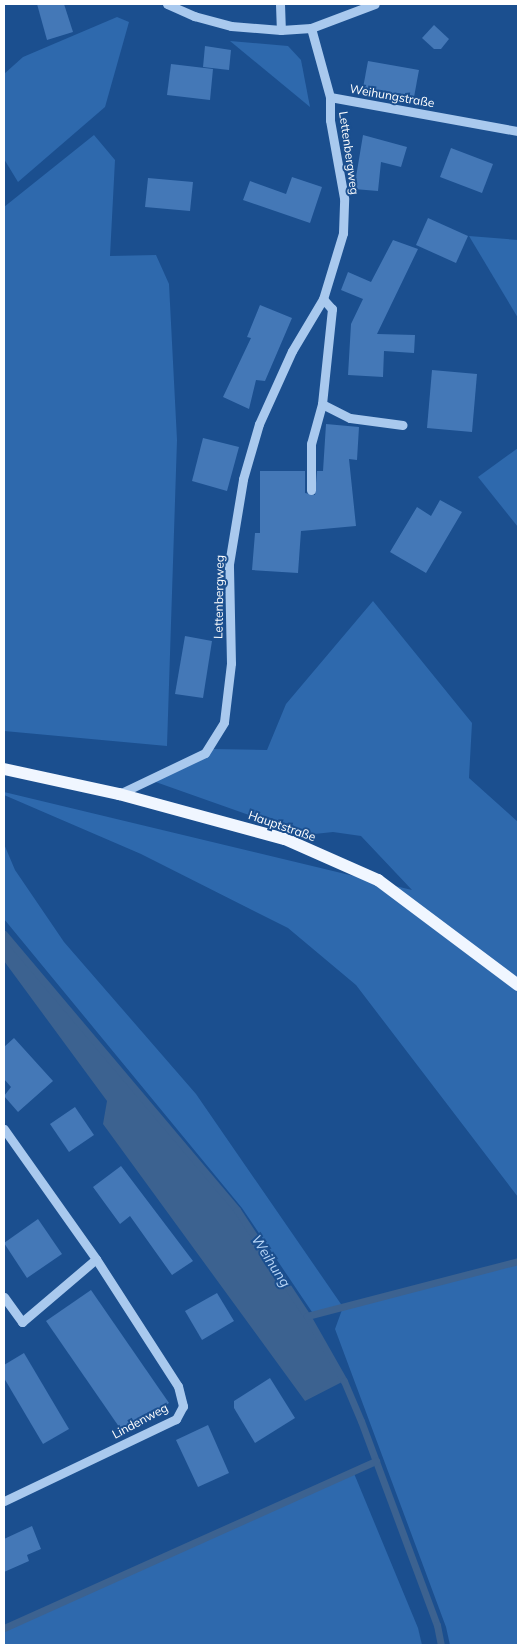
<!DOCTYPE html>
<meta charset="utf-8">
<style>
body{margin:0}
#map{position:relative;width:522px;height:1649px;overflow:hidden;background:#1b4f8f;font-family:Mulish,sans-serif}
div>[style]{position:absolute}
.green>*{inset:0;background:#2e69ad}
.water>*{inset:0;background:#3c6290}
.stream>*{height:7px;margin:-3.5px;padding:0 3.5px;transform-origin:3.5px;border-radius:3.5px;background:#3c6290}
.building>*{inset:0;background:#4478b7}
.minor>*{height:9px;margin:-4.5px;padding:0 4.5px;transform-origin:4.5px;border-radius:4.5px;background:#a9c9ee}
.major>*{height:12px;margin:-6px;padding:0 6px;transform-origin:6px;border-radius:6px;background:#f0f6ff}
span{translate:-50% -50%;white-space:nowrap;text-align:center;line-height:1.15;-webkit-text-stroke:4px #1b4f8f;paint-order:stroke}
.street-label{font-size:12px;color:#fff}
.water-label{font-size:14px;color:#b5d3f5;font-style:italic}
.frame{position:absolute;inset:0;border:5px solid #fff;pointer-events:none}
</style>
<div id="map">
<div class="green">
<i style="clip-path:polygon(117px 17px,129px 22px,105px 107px,18px 182px,4px 159px,4px 74px,23px 57px)"></i>
<i style="clip-path:polygon(230px 41px,288px 46px,301px 60px,310px 107px)"></i>
<i style="clip-path:polygon(94px 135px,115px 160px,110px 256px,156px 255px,169px 284px,177px 440px,167px 746px,4px 731px,4px 207px)"></i>
<i style="clip-path:polygon(469px 236px,518px 240px,518px 318px)"></i>
<i style="clip-path:polygon(518px 448px,518px 527px,478px 477px)"></i>
<i style="clip-path:polygon(373px 601px,472px 723px,469px 778px,518px 822px,518px 1197px,356px 985px,288px 928px,141px 854px,4px 795px,4px 792px,412px 890px,361px 836px,333px 832px,305px 835px,150px 780px,212px 749px,267px 750px,286px 704px)"></i>
<i style="clip-path:polygon(4px 844px,15px 870px,64px 942px,196px 1094px,343px 1307px,518px 1263px,518px 1645px,450px 1645px,446px 1627px,335px 1329px,343px 1307px,314px 1315px,242px 1208px,4px 919px)"></i>
<i style="clip-path:polygon(353px 1471px,418px 1628px,422px 1645px,4px 1645px,4px 1626px)"></i>
</div>
<div class="water">
<i style="clip-path:polygon(4px 934px,237px 1210px,307px 1316px,344px 1381px,305px 1401px,103px 1124px,107px 1101px,4px 961px)"></i>
</div>
<div class="stream">
<i style="left:4px;top:934px;width:361px;rotate:49.8deg"></i>
<i style="left:237px;top:1210px;width:127px;rotate:56.6deg"></i>
<i style="left:307px;top:1316px;width:75px;rotate:60.4deg"></i>
<i style="left:344px;top:1381px;width:43px;rotate:67deg"></i>
<i style="left:361px;top:1421px;width:218px;rotate:69.6deg"></i>
<i style="left:437px;top:1625px;width:20px;rotate:79deg"></i>
<i style="left:307px;top:1316px;width:218px;rotate:-14.6deg"></i>
<i style="left:4px;top:1628px;width:408px;rotate:-24.2deg"></i>
</div>
<div class="building">
<i style="clip-path:polygon(37px 4px,64px 4px,73px 32px,47px 40px)"></i>
<i style="clip-path:polygon(434px 25px,449px 39px,441px 49px,434px 49px,422px 38px)"></i>
<i style="clip-path:polygon(205px 46px,231px 50px,229px 70px,203px 67px)"></i>
<i style="clip-path:polygon(368px 61px,419px 70px,414px 97px,363px 88px)"></i>
<i style="clip-path:polygon(171px 64px,213px 69px,210px 100px,167px 95px)"></i>
<i style="clip-path:polygon(363px 135px,407px 147px,401px 167px,381px 162px,378px 191px,354px 189px)"></i>
<i style="clip-path:polygon(451px 148px,493px 164px,482px 193px,440px 177px)"></i>
<i style="clip-path:polygon(292px 177px,322px 187px,310px 223px,243px 200px,250px 181px,286px 194px)"></i>
<i style="clip-path:polygon(148px 178px,193px 182px,190px 211px,145px 207px)"></i>
<i style="clip-path:polygon(428px 218px,468px 236px,456px 263px,416px 245px)"></i>
<i style="clip-path:polygon(393px 240px,418px 249px,377px 334px,415px 335px,414px 353px,384px 351px,383px 377px,348px 375px,351px 324px,363px 299px,341px 290px,348px 272px,371px 282px)"></i>
<i style="clip-path:polygon(260px 305px,292px 318px,265px 381px,256px 380px,249px 409px,223px 397px,251px 338px,247px 337px)"></i>
<i style="clip-path:polygon(432px 370px,477px 374px,472px 432px,427px 428px)"></i>
<i style="clip-path:polygon(326px 424px,359px 427px,357px 460px,349px 459px,356px 526px,301px 531px,298px 573px,252px 570px,255px 533px,260px 533px,260px 471px,305px 471px,305px 493px,315px 495px,317px 471px,323px 471px)"></i>
<i style="clip-path:polygon(203px 438px,239px 447px,227px 491px,192px 481px)"></i>
<i style="clip-path:polygon(440px 500px,462px 512px,426px 573px,390px 552px,417px 507px,431px 516px)"></i>
<i style="clip-path:polygon(185px 636px,212px 641px,203px 698px,175px 694px)"></i>
<i style="clip-path:polygon(14px 1038px,53px 1081px,18px 1112px,4px 1096px,11px 1087px,4px 1079px,4px 1047px)"></i>
<i style="clip-path:polygon(75px 1107px,94px 1135px,69px 1152px,50px 1124px)"></i>
<i style="clip-path:polygon(121px 1166px,193px 1261px,172px 1275px,130px 1216px,120px 1224px,93px 1187px)"></i>
<i style="clip-path:polygon(38px 1219px,62px 1254px,27px 1278px,4px 1243px)"></i>
<i style="clip-path:polygon(91px 1290px,169px 1403px,124px 1434px,46px 1321px)"></i>
<i style="clip-path:polygon(217px 1293px,234px 1321px,202px 1340px,185px 1311px)"></i>
<i style="clip-path:polygon(24px 1353px,69px 1429px,43px 1444px,4px 1378px,4px 1365px)"></i>
<i style="clip-path:polygon(270px 1378px,295px 1418px,255px 1443px,234px 1408px,234px 1401px)"></i>
<i style="clip-path:polygon(208px 1425px,229px 1473px,198px 1487px,176px 1440px)"></i>
<i style="clip-path:polygon(32px 1526px,41px 1549px,27px 1555px,29px 1561px,4px 1572px,4px 1539px)"></i>
</div>
<div class="minor">
<i style="left:167px;top:4px;width:30px;rotate:24deg"></i>
<i style="left:194px;top:16px;width:38px;rotate:15deg"></i>
<i style="left:231px;top:26px;width:50px;rotate:4.6deg"></i>
<i style="left:281px;top:30px;width:30px;rotate:-4deg"></i>
<i style="left:311px;top:28px;width:68px;rotate:-20.6deg"></i>
<i style="left:280px;top:4px;width:26px;rotate:88deg"></i>
<i style="left:311px;top:28px;width:72px;rotate:74.6deg"></i>
<i style="left:330px;top:97px;width:191px;rotate:10.3deg"></i>
<i style="left:322px;top:404px;width:31px;rotate:27deg"></i>
<i style="left:350px;top:418px;width:53px;rotate:7.5deg"></i>
<i style="left:311px;top:490px;width:46px;rotate:-90deg"></i>
<i style="left:311px;top:444px;width:41px;rotate:-74.6deg"></i>
<i style="left:322px;top:404px;width:96px;rotate:-84deg"></i>
<i style="left:332px;top:309px;width:13px;rotate:-132deg"></i>
<i style="left:119px;top:794px;width:95px;rotate:-25.5deg"></i>
<i style="left:205px;top:753px;width:36px;rotate:-58deg"></i>
<i style="left:224px;top:722px;width:59px;rotate:-83.2deg"></i>
<i style="left:231px;top:663px;width:99px;rotate:-91.2deg"></i>
<i style="left:229px;top:564px;width:86px;rotate:-80.6deg"></i>
<i style="left:243px;top:479px;width:57px;rotate:-73.8deg"></i>
<i style="left:259px;top:424px;width:80px;rotate:-65.7deg"></i>
<i style="left:292px;top:351px;width:61px;rotate:-59.2deg"></i>
<i style="left:323px;top:299px;width:69px;rotate:-73.1deg"></i>
<i style="left:343px;top:233px;width:35px;rotate:-88deg"></i>
<i style="left:344px;top:198px;width:79px;rotate:-100.2deg"></i>
<i style="left:330px;top:120px;width:23px;rotate:-90deg"></i>
<i style="left:4px;top:1129px;width:159px;rotate:54.7deg"></i>
<i style="left:96px;top:1259px;width:151px;rotate:57.2deg"></i>
<i style="left:178px;top:1386px;width:21px;rotate:76deg"></i>
<i style="left:183px;top:1406px;width:15px;rotate:118deg"></i>
<i style="left:176px;top:1419px;width:191px;rotate:154.5deg"></i>
<i style="left:4px;top:1297px;width:31px;rotate:54deg"></i>
<i style="left:22px;top:1322px;width:97px;rotate:-40.4deg"></i>
</div>
<div class="major">
<i style="left:4px;top:769px;width:118px;rotate:12.3deg"></i>
<i style="left:119px;top:794px;width:172px;rotate:15.2deg"></i>
<i style="left:285px;top:839px;width:102px;rotate:23.8deg"></i>
<i style="left:378px;top:880px;width:175px;rotate:36.9deg"></i>
</div>
<div class="street-label">
<span style="left:392px;top:96px;rotate:10deg">Weihungstraße</span>
<span style="left:349px;top:153px;rotate:82deg">Lettenbergweg</span>
<span style="left:219px;top:597px;rotate:-89deg">Lettenbergweg</span>
<span style="left:282px;top:826px;rotate:19deg">Hauptstraße</span>
<span style="left:140px;top:1421px;rotate:-28deg">Lindenweg</span>
</div>
<div class="water-label">
<span style="left:271px;top:1261px;rotate:57deg">Weihung</span>
</div>
<div class="frame"></div>
</div>
